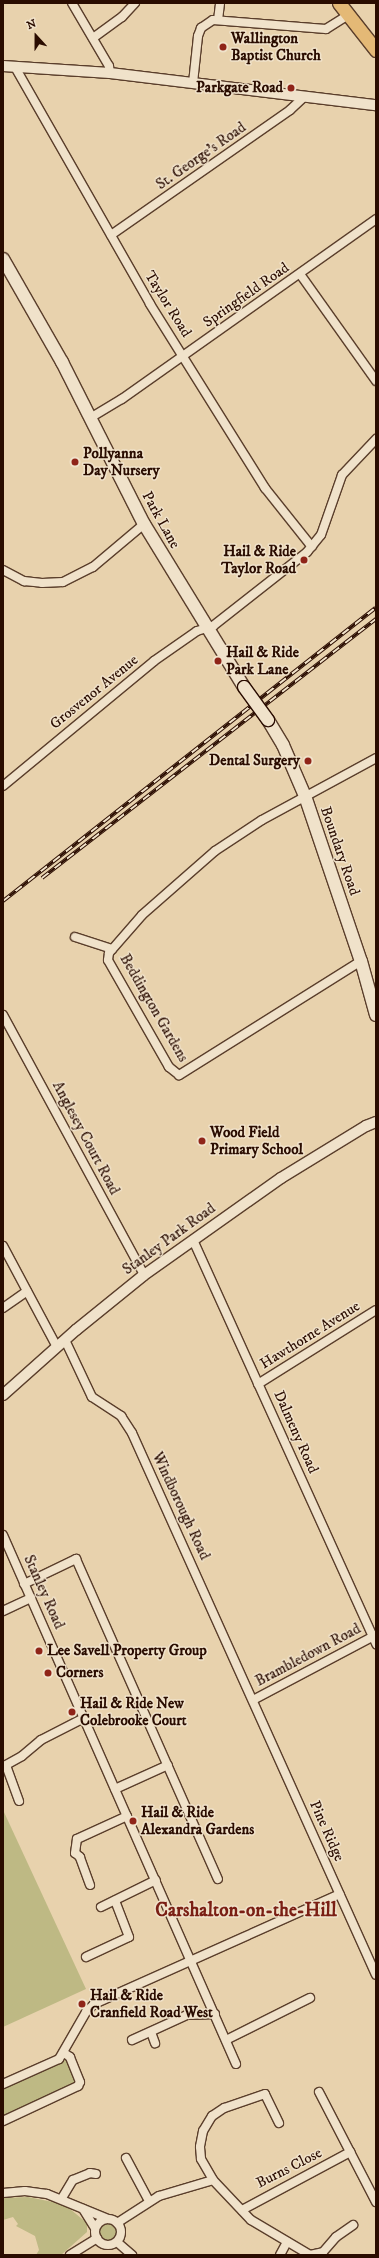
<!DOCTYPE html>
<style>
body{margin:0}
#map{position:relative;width:379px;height:2258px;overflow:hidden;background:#e8d2ad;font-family:"IM FELL DW Pica",serif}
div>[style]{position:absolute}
.green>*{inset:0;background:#beb984}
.round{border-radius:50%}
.roads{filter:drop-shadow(1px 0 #5a3e2b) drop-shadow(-1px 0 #5a3e2b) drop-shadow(0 1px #5a3e2b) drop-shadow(0 -1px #5a3e2b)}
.minor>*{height:8px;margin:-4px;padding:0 4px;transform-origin:4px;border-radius:4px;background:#f0e2ca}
.minor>.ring{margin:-4px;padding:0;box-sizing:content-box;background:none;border:8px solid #f0e2ca;border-radius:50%}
.tertiary>*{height:10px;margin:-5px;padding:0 5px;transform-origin:5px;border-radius:5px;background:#f0e2ca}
.secondary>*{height:12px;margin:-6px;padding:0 6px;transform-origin:6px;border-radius:6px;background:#f0e2ca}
.primary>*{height:13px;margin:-6.5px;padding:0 6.5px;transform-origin:6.5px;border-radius:6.5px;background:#e4b976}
.rail>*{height:4px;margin-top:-2px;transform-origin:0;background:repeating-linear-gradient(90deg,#f0e2ca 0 8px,#2a0c00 0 16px);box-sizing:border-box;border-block:1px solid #2a0c00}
.bridges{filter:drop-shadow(1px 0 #2a0c00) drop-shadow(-1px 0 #2a0c00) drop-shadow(0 1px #2a0c00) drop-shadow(0 -1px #2a0c00)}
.secondary-bridge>*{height:12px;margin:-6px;padding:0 6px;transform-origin:6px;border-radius:6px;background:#f0e2ca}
.dots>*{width:11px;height:11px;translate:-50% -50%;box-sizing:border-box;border:2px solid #f0e2ca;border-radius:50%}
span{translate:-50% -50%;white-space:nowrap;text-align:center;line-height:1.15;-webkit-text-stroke:3px #f0e2ca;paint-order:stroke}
.poi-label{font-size:15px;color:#2a0c00;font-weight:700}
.left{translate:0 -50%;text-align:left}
.right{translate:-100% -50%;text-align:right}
.street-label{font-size:15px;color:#2a0c00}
.district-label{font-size:19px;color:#7a1f14;font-weight:700}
.frame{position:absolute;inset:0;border:4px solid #2a0c00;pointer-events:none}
.north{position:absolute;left:16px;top:16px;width:40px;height:40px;-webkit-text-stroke:3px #f0e2ca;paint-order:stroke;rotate:339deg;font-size:11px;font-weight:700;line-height:16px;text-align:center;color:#2a0c00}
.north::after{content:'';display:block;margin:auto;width:14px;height:18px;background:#2a0c00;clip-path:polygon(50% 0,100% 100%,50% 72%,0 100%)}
</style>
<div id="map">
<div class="green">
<i style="clip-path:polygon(3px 1810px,86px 1989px,3px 2027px)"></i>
<i style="clip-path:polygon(65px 2060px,68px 2061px,77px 2082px,3px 2118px,3px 2087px)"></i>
<i style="clip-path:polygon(28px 2197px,58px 2203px,70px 2209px,87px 2223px,87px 2232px,61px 2255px,36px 2255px,39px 2250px,35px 2236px,16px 2226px,18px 2224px,13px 2217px,3px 2220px,3px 2198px)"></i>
<i class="round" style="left:99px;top:2223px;width:18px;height:18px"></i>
</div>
<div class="roads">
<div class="minor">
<i style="left:72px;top:3px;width:73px;rotate:59.6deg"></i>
<i style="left:109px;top:66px;width:7px;rotate:82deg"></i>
<i style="left:218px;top:20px;width:17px;rotate:-83deg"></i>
<i style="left:93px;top:38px;width:36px;rotate:-36deg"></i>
<i style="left:122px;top:17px;width:19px;rotate:-47deg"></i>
<i style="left:15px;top:67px;width:273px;rotate:60.3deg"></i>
<i style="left:150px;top:304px;width:217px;rotate:58deg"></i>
<i style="left:265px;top:488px;width:75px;rotate:51.5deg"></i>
<i style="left:193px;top:83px;width:47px;rotate:-83.9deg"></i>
<i style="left:198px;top:36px;width:9px;rotate:-69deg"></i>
<i style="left:201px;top:28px;width:14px;rotate:-34deg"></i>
<i style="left:213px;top:20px;width:113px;rotate:4.6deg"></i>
<i style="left:326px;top:29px;width:26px;rotate:-32deg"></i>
<i style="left:111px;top:235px;width:218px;rotate:-34.9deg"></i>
<i style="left:290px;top:110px;width:19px;rotate:-43deg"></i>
<i style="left:300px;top:274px;width:131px;rotate:54.6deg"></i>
<i style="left:90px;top:418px;width:37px;rotate:-31deg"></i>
<i style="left:122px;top:399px;width:311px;rotate:-35.3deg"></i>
<i style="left:3px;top:570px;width:24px;rotate:28deg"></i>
<i style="left:24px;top:581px;width:18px;rotate:6deg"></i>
<i style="left:42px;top:583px;width:21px;rotate:-3deg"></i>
<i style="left:63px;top:582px;width:34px;rotate:-27deg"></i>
<i style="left:93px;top:567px;width:67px;rotate:-40.1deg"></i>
<i style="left:3px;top:786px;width:196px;rotate:-39.6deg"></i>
<i style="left:154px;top:661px;width:52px;rotate:-34.9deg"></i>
<i style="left:197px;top:631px;width:17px;rotate:-17deg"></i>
<i style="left:213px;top:626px;width:120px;rotate:-38.2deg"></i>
<i style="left:307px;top:552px;width:22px;rotate:-51deg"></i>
<i style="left:321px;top:535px;width:64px;rotate:-70.7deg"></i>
<i style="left:342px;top:475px;width:50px;rotate:-46.6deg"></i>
<i style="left:75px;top:937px;width:39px;rotate:18deg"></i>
<i style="left:361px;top:961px;width:215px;rotate:147.9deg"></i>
<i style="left:179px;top:1075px;width:13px;rotate:-141deg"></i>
<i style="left:169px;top:1067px;width:123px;rotate:-119.7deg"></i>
<i style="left:108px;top:960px;width:7px;rotate:-82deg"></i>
<i style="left:109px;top:953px;width:50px;rotate:-49deg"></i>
<i style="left:142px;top:915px;width:97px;rotate:-41.2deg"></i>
<i style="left:215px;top:851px;width:56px;rotate:-33.4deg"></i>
<i style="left:262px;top:820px;width:130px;rotate:-28.5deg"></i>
<i style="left:3px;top:1015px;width:296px;rotate:61.5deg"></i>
<i style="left:193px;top:1240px;width:444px;rotate:65.6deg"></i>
<i style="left:3px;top:1246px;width:115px;rotate:61.9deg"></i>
<i style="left:3px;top:1308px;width:29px;rotate:-35deg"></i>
<i style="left:65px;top:1340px;width:63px;rotate:64.7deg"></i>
<i style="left:92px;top:1397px;width:35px;rotate:33deg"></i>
<i style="left:121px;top:1416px;width:20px;rotate:57deg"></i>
<i style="left:132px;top:1433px;width:594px;rotate:65.76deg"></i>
<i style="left:258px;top:1384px;width:139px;rotate:-32.1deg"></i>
<i style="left:3px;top:1535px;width:578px;rotate:66.23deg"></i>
<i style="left:24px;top:1584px;width:58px;rotate:-25.7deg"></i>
<i style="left:76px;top:1559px;width:350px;rotate:66.1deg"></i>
<i style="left:3px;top:1611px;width:31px;rotate:-25deg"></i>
<i style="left:253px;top:1700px;width:139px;rotate:-27.9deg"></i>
<i style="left:115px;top:1789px;width:58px;rotate:-24.4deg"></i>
<i style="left:19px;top:1801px;width:38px;rotate:-110deg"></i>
<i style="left:6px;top:1765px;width:18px;rotate:-29deg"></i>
<i style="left:22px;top:1756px;width:25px;rotate:-40deg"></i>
<i style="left:41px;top:1740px;width:48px;rotate:-27.1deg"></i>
<i style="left:90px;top:1885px;width:30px;rotate:-110deg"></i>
<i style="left:80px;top:1857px;width:6px;rotate:-141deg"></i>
<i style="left:75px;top:1853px;width:14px;rotate:-82deg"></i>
<i style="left:77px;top:1839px;width:55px;rotate:-24.7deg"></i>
<i style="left:101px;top:1907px;width:61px;rotate:-26.1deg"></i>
<i style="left:86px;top:1957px;width:47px;rotate:-24.9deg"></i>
<i style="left:129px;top:1937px;width:39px;rotate:-111deg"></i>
<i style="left:151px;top:2032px;width:12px;rotate:70deg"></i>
<i style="left:132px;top:2040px;width:60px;rotate:-24.4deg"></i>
<i style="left:187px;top:2015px;width:28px;rotate:-2deg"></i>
<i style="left:226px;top:2040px;width:94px;rotate:-26.6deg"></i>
<i style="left:3px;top:2084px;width:61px;rotate:-24.1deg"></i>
<i style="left:59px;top:2059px;width:54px;rotate:-60.1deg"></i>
<i style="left:86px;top:2012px;width:11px;rotate:-45deg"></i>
<i style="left:94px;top:2004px;width:269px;rotate:-24.1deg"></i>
<i style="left:319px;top:2092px;width:124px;rotate:62.6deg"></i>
<i style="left:3px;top:2121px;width:83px;rotate:-25deg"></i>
<i style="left:78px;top:2086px;width:4px;rotate:-63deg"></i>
<i style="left:80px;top:2082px;width:27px;rotate:-112deg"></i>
<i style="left:70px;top:2057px;width:7px;rotate:-146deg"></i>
<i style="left:279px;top:2123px;width:32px;rotate:-116deg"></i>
<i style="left:265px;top:2094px;width:43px;rotate:161.1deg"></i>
<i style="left:224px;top:2108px;width:14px;rotate:146deg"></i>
<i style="left:212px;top:2116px;width:17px;rotate:121deg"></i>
<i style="left:203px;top:2131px;width:16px;rotate:101deg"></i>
<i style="left:200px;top:2147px;width:12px;rotate:85deg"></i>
<i style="left:201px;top:2159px;width:24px;rotate:60deg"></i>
<i style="left:213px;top:2180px;width:55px;rotate:46.5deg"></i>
<i style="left:251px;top:2220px;width:69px;rotate:30.7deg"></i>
<i style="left:126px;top:2158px;width:49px;rotate:61.9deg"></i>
<i style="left:3px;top:2193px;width:22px;rotate:-5deg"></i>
<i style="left:25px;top:2191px;width:22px;rotate:8deg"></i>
<i style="left:47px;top:2194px;width:66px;rotate:22.3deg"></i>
<i style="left:62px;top:2198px;width:21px;rotate:-59deg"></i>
<i style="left:73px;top:2180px;width:18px;rotate:-22deg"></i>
<i style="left:90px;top:2173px;width:6px;rotate:9deg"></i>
<i style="left:83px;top:2209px;width:22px;rotate:58deg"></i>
<i style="left:242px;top:2210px;width:123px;rotate:-28.2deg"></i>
<i class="ring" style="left:95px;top:2219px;width:18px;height:18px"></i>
<i style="left:117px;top:2223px;width:50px;rotate:-32.7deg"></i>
<i style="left:159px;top:2196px;width:56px;rotate:-16.5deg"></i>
<i style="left:117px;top:2242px;width:20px;rotate:41deg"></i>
<i style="left:70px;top:2255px;width:32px;rotate:-32deg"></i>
<i style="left:280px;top:2255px;width:15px;rotate:-62deg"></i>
<i style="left:310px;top:2255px;width:13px;rotate:-13deg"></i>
<i style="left:323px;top:2252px;width:20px;rotate:-49deg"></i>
<i style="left:336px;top:2237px;width:21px;rotate:-35deg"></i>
</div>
<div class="tertiary">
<i style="left:3px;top:66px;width:107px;rotate:3.7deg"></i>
<i style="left:110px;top:73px;width:268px;rotate:6.9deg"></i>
<i style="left:3px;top:1395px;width:98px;rotate:-41.7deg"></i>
<i style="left:76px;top:1330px;width:87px;rotate:-39deg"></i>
<i style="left:144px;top:1275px;width:168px;rotate:-35.3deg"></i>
<i style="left:281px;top:1178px;width:100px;rotate:-31.5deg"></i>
<i style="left:366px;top:1126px;width:11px;rotate:-22deg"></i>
</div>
<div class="secondary">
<i style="left:3px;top:259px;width:119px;rotate:60.2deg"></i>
<i style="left:62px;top:362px;width:182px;rotate:63.2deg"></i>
<i style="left:144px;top:524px;width:191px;rotate:58.5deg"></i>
<i style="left:268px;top:720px;width:29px;rotate:59deg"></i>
<i style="left:283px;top:745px;width:56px;rotate:66.7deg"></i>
<i style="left:305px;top:796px;width:174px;rotate:71.3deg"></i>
<i style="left:361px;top:961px;width:56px;rotate:74.5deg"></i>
</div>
<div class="primary">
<i style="left:339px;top:3px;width:60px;rotate:51.8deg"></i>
</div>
</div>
<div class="rail">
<i style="left:42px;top:878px;width:423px;rotate:-37.8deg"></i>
<i style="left:3px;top:901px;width:474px;rotate:-38.2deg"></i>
</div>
<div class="bridges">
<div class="secondary-bridge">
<i style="left:244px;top:687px;width:41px;rotate:54deg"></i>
</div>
</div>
<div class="dots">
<i style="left:223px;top:47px;background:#8f2418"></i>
<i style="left:291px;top:88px;background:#8f2418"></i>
<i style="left:75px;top:462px;background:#8f2418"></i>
<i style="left:304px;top:560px;background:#8f2418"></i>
<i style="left:218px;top:661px;background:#8f2418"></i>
<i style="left:308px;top:761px;background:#8f2418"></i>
<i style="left:202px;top:1141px;background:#8f2418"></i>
<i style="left:39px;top:1651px;background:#8f2418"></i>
<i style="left:48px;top:1673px;background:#8f2418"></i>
<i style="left:72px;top:1712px;background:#8f2418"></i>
<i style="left:133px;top:1821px;background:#8f2418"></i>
<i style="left:82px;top:2004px;background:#8f2418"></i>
</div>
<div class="poi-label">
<span class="left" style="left:231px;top:47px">Wallington<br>Baptist Church</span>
<span class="right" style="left:283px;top:88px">Parkgate Road</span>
<span class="left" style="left:83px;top:462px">Pollyanna<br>Day Nursery</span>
<span class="right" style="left:296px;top:560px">Hail &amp; Ride<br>Taylor Road</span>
<span class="left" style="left:226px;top:661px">Hail &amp; Ride<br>Park Lane</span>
<span class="right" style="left:300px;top:761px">Dental Surgery</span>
<span class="left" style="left:210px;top:1141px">Wood Field<br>Primary School</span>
<span class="left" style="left:47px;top:1651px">Lee Savell Property Group</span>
<span class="left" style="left:56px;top:1673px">Corners</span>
<span class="left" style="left:80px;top:1712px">Hail &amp; Ride New<br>Colebrooke Court</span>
<span class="left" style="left:141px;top:1821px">Hail &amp; Ride<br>Alexandra Gardens</span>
<span class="left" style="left:90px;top:2004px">Hail &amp; Ride<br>Cranfield Road West</span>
</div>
<div class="street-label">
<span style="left:201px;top:156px;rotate:-35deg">St. George's Road</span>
<span style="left:246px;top:295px;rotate:-35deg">Springfield Road</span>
<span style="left:168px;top:304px;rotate:58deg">Taylor Road</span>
<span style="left:161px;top:520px;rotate:61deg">Park Lane</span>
<span style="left:94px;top:692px;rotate:-39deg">Grosvenor Avenue</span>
<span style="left:340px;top:851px;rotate:71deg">Boundary Road</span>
<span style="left:154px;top:1008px;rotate:60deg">Beddington Gardens</span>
<span style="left:86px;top:1138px;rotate:62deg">Anglesey Court Road</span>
<span style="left:169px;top:1239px;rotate:-36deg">Stanley Park Road</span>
<span style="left:310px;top:1335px;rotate:-32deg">Hawthorne Avenue</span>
<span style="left:296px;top:1432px;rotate:66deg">Dalmeny Road</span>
<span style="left:181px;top:1506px;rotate:65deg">Windborough Road</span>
<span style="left:44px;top:1592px;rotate:66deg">Stanley Road</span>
<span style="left:308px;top:1655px;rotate:-28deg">Brambledown Road</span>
<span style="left:327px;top:1831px;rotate:66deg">Pine Ridge</span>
<span style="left:289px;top:2168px;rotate:-27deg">Burns Close</span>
</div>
<div class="district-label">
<span style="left:246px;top:1911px">Carshalton-on-the-Hill</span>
</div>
<div class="frame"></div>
<div class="north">N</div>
</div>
